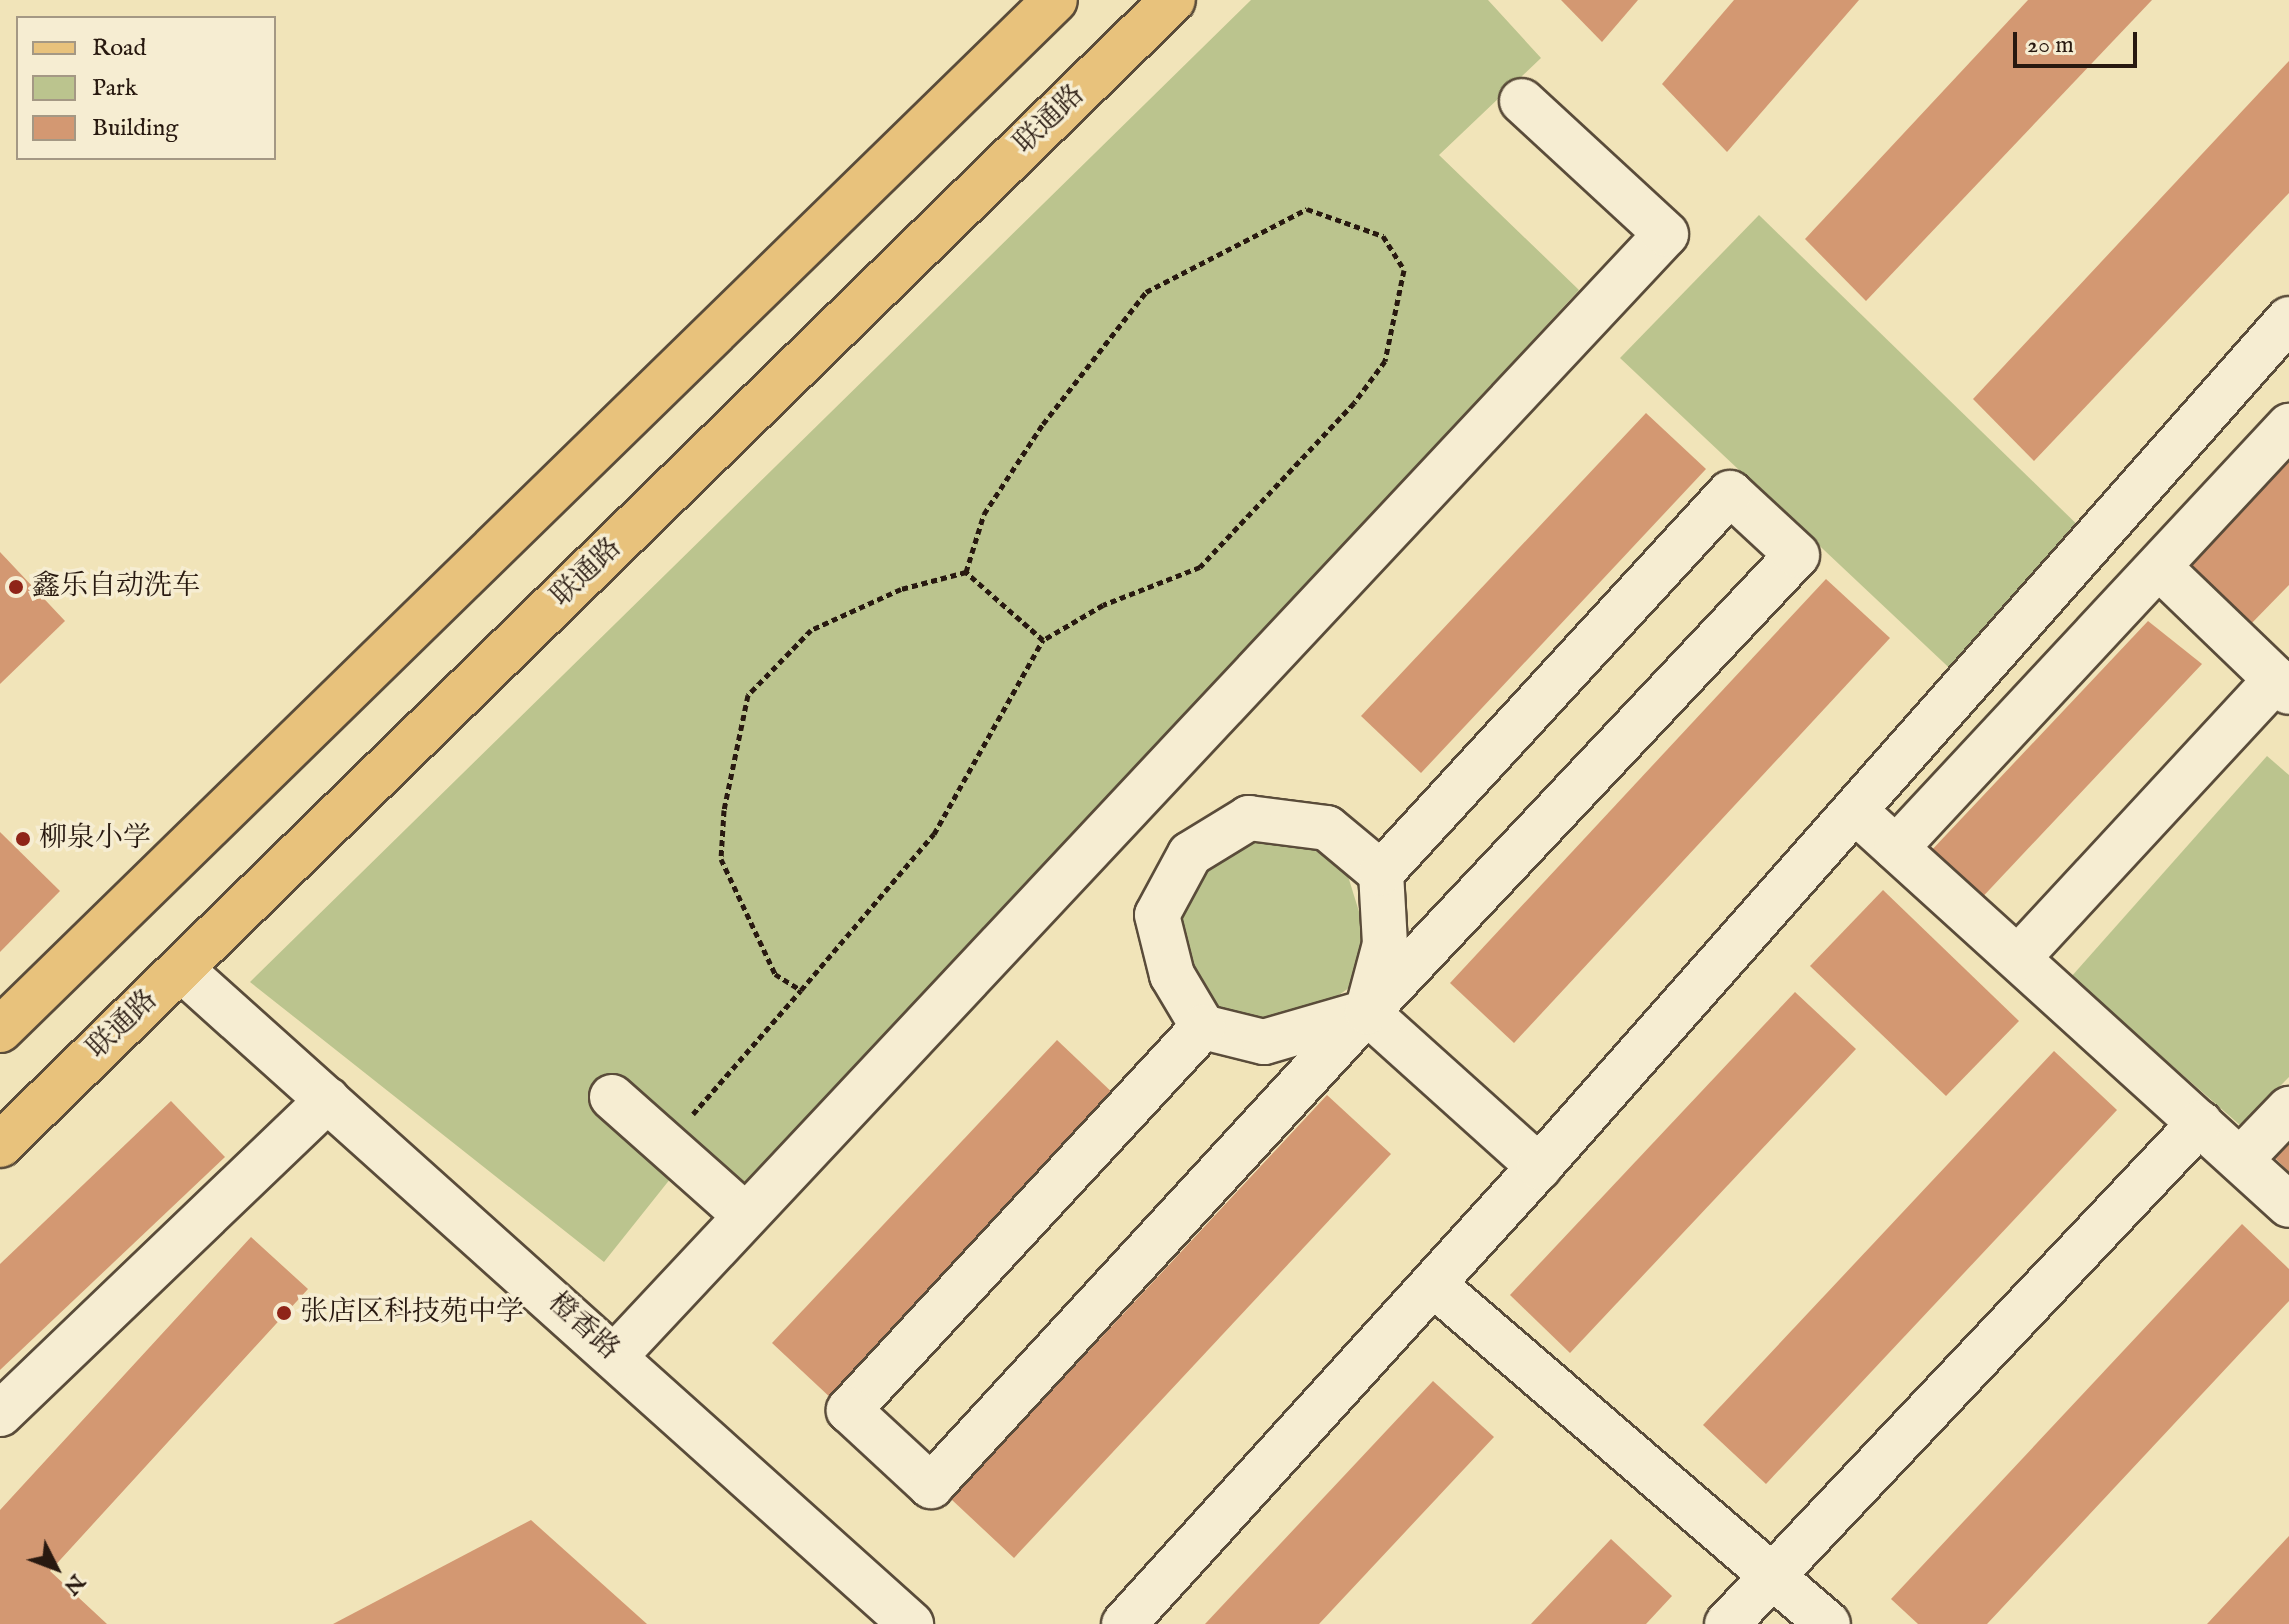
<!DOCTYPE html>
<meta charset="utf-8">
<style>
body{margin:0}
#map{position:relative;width:2289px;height:1624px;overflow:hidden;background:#f1e4b9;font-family:"IM FELL English","Noto Serif SC",serif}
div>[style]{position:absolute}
.green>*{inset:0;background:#bbc48e}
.building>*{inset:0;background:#d39872}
.path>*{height:5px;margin-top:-2.5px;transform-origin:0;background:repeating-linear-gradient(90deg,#281910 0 6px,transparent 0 10px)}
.roads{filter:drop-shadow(2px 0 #5a4c3a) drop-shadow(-2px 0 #5a4c3a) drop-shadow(0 2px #5a4c3a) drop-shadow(0 -2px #5a4c3a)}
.minor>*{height:44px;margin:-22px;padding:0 22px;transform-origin:22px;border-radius:22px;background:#f6edd2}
.major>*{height:44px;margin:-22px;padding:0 22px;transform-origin:22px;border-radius:22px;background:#e8c27c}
.dots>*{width:22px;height:22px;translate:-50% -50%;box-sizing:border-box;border:4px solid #f6edd2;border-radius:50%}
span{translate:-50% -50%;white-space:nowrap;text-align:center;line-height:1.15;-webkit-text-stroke:7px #f6edd2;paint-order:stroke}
.street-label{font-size:28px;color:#281910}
.poi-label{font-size:28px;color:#281910}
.left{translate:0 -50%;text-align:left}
.legend{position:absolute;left:16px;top:16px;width:260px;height:144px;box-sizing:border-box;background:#f6edd2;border:2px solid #a49884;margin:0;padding:10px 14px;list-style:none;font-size:24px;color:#281910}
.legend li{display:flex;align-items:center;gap:16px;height:40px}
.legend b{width:40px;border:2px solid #a49884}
.north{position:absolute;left:16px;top:1528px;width:80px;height:80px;-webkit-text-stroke:6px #f6edd2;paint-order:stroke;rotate:132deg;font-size:22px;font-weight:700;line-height:32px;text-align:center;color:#281910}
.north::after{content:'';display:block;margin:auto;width:28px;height:36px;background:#281910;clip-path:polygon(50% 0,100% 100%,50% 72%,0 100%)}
.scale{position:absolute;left:2013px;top:32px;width:124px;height:36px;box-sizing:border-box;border:4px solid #281910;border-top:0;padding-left:10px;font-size:24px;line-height:28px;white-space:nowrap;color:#281910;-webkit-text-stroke:6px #f6edd2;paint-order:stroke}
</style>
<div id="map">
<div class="green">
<i style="clip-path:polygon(1251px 0,1488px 0,1541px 58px,1439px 155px,1579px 290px,747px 1191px,698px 1144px,604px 1262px,250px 982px)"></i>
<i style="clip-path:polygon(1759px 215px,2091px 538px,1960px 678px,1620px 358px)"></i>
<i style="clip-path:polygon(2267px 756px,2289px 775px,2289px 1077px,2241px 1126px,2071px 977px)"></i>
<i style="clip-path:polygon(1260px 831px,1307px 842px,1343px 860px,1369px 944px,1353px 985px,1301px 1022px,1249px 1021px,1210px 1005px,1181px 953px,1182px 902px,1223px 851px)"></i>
</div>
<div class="building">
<i style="clip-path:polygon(1561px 0,1638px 0,1602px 42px)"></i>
<i style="clip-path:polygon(1734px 0,1859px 0,1727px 152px,1662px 84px)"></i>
<i style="clip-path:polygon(2028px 0,2152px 0,1866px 301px,1805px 239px)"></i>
<i style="clip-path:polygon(2289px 61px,2289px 193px,2034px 461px,1973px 399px)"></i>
<i style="clip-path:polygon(1646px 413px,1706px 469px,1421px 773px,1361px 716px)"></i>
<i style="clip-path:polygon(2289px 454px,2289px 585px,2247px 628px,2181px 564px)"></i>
<i style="clip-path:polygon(0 552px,65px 621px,0 684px)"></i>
<i style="clip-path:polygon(1826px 579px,1890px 638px,1514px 1043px,1450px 983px)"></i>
<i style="clip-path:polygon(2148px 621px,2202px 664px,1975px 905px,1929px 853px)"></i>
<i style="clip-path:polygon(0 832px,60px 891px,0 952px)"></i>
<i style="clip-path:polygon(1883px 890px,2019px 1021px,1946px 1096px,1810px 966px)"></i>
<i style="clip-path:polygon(1795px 992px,1856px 1049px,1570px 1353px,1510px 1295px)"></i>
<i style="clip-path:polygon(1057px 1040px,1117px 1097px,833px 1400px,772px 1343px)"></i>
<i style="clip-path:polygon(2054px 1051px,2117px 1110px,1766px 1484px,1703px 1425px)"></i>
<i style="clip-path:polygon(1327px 1095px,1391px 1154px,1014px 1558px,951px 1499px)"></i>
<i style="clip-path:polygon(171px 1101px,225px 1157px,0 1370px,0 1264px)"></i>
<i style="clip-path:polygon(2289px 1136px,2289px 1172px,2271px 1154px)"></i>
<i style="clip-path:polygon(2242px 1224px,2289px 1269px,2289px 1301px,1987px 1624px,1918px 1624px,1891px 1599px)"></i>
<i style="clip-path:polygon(251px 1237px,308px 1289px,50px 1571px,107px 1624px,0 1624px,0 1510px)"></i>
<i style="clip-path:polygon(1433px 1381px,1494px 1437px,1319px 1624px,1205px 1624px)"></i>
<i style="clip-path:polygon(531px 1520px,647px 1624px,333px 1624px)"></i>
<i style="clip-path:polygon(2289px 1536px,2289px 1624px,2207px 1624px)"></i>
<i style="clip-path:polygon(1611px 1539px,1672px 1596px,1646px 1624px,1531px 1624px)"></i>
</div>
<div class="path">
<i style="left:966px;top:572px;width:61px;rotate:-72.8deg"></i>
<i style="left:984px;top:514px;width:108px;rotate:-56.8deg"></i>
<i style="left:1043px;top:424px;width:167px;rotate:-52deg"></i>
<i style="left:1146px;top:292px;width:181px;rotate:-27.3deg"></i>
<i style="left:1307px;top:209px;width:81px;rotate:19.6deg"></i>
<i style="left:1383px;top:236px;width:40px;rotate:58deg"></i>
<i style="left:1404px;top:270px;width:93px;rotate:101.8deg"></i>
<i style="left:1385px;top:361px;width:52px;rotate:126.4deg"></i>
<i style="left:1354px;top:403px;width:225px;rotate:133.2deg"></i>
<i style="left:1200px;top:567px;width:104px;rotate:158.6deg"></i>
<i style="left:1103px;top:605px;width:69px;rotate:149.7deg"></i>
<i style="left:693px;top:1114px;width:164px;rotate:-48.9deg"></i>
<i style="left:801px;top:990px;width:205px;rotate:-49.6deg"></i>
<i style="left:934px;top:834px;width:223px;rotate:-60.7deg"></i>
<i style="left:1043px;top:640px;width:103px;rotate:-138.6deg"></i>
<i style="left:966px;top:572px;width:67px;rotate:165.3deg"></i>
<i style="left:901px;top:589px;width:99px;rotate:155.5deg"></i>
<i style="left:811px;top:630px;width:91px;rotate:134.1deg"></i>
<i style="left:748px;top:695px;width:117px;rotate:101.8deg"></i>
<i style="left:724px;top:810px;width:49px;rotate:93.5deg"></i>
<i style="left:721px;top:859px;width:127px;rotate:64.8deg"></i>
<i style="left:775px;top:974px;width:31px;rotate:32deg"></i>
</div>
<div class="roads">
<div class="minor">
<i style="left:2159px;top:567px;width:180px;rotate:43.9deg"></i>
<i style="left:1855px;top:811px;width:586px;rotate:42.23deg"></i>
<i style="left:1896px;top:848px;width:577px;rotate:-47.04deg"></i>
<i style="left:2018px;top:958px;width:380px;rotate:-47.2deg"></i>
<i style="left:181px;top:969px;width:981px;rotate:41.9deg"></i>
<i style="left:1368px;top:1008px;width:66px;rotate:-75.1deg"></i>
<i style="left:1385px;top:944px;width:71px;rotate:-93.2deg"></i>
<i style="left:1381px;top:873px;width:70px;rotate:-140.2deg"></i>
<i style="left:1327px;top:828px;width:79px;rotate:-172.7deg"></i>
<i style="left:1249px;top:818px;width:69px;rotate:148.6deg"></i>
<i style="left:1190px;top:854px;width:69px;rotate:118.4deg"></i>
<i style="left:1157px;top:915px;width:62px;rotate:76deg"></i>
<i style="left:1172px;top:975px;width:61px;rotate:59.2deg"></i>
<i style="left:1203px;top:1027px;width:63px;rotate:13.8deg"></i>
<i style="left:1264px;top:1042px;width:107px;rotate:-16.2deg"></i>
<i style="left:1367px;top:1012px;width:232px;rotate:42deg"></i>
<i style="left:1203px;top:1027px;width:522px;rotate:132.75deg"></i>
<i style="left:849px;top:1410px;width:112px;rotate:42.8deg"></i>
<i style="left:931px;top:1486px;width:644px;rotate:-47.39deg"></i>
<i style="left:1367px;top:1012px;width:627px;rotate:-46.74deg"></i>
<i style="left:1797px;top:555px;width:91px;rotate:-137.2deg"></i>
<i style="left:1730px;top:493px;width:516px;rotate:132.57deg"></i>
<i style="left:612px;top:1097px;width:178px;rotate:41.6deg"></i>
<i style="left:2240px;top:1160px;width:71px;rotate:-46.1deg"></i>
<i style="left:1433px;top:1284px;width:521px;rotate:40.72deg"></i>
<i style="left:615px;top:1356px;width:1537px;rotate:-46.87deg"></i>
<i style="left:1666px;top:234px;width:196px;rotate:-137.3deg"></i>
<i style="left:0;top:1414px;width:454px;rotate:-43.8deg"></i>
<i style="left:1124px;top:1624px;width:617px;rotate:-47.76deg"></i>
<i style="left:1539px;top:1167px;width:1132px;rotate:-48.51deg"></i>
<i style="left:1727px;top:1624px;width:689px;rotate:-46.65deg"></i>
</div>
<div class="major">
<i style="left:0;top:1030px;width:1474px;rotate:-44.31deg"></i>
<i style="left:0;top:1145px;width:1639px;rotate:-44.31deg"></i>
</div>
</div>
<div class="dots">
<i style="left:16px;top:587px;background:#8f2418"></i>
<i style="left:23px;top:839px;background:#8f2418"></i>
<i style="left:284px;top:1313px;background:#8f2418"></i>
</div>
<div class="street-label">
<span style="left:1050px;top:120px;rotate:-44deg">联通路</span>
<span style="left:587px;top:573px;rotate:-44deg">联通路</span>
<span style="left:123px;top:1025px;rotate:-44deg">联通路</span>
<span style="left:583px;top:1327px;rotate:42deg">橙香路</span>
</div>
<div class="poi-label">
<span class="left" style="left:32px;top:587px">鑫乐自动洗车</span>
<span class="left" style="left:39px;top:839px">柳泉小学</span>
<span class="left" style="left:300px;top:1313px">张店区科技苑中学</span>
</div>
<ul class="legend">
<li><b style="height:10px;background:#e8c27c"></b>Road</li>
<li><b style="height:22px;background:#bbc48e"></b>Park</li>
<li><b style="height:22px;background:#d39872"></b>Building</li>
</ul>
<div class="north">N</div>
<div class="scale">20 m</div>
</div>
